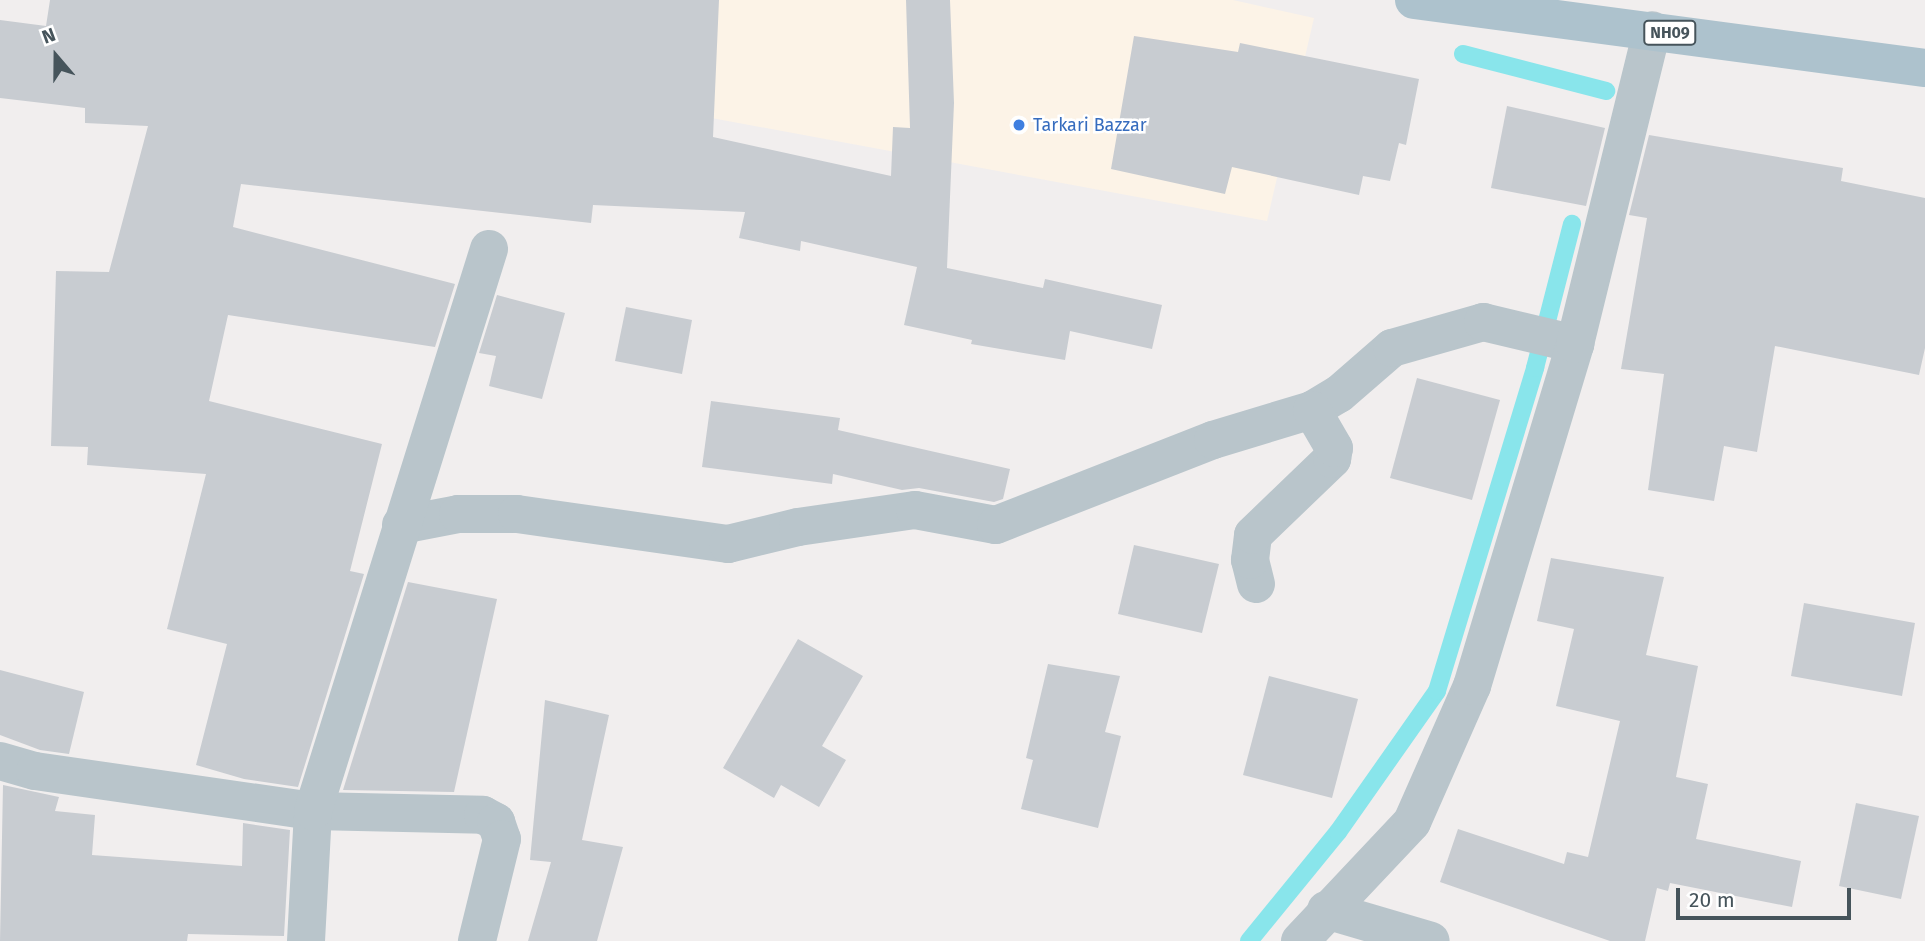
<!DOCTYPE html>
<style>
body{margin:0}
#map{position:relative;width:1925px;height:941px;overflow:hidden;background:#f1eeee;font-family:"Fira Sans",sans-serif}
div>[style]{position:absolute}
.commercial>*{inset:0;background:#fcf3e7}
.stream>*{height:18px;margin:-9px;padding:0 9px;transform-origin:9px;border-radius:9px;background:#89e5eb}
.building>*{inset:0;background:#c8ccd1}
.street>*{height:38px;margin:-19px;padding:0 19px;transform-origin:19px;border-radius:19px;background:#b9c5cb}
.primary>*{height:38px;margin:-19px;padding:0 19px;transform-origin:19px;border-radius:19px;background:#adc2cd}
.dots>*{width:19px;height:19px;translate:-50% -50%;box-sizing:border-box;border:4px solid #fff;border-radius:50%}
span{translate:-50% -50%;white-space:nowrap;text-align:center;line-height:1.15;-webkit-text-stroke:5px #fff;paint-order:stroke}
.shield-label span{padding:2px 5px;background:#fff;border:2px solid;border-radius:5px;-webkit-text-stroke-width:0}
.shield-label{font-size:16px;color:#46545b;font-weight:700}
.shop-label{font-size:18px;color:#366cbe}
.left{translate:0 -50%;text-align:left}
.north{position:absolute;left:21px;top:21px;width:70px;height:70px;-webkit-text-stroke:5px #fff;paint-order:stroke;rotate:340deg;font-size:19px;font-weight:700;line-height:28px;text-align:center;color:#46545b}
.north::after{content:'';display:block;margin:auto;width:24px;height:32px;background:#46545b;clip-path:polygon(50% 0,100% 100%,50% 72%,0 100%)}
.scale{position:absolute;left:1676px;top:888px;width:175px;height:32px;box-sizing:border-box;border:4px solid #46545b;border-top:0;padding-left:9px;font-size:21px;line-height:24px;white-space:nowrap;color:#46545b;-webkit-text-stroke:5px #fff;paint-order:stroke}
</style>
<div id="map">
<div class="commercial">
<i style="clip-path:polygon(237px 0,1233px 0,1314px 18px,1267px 221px,232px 29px)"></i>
</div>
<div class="stream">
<i style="left:1463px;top:54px;width:148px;rotate:14.5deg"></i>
<i style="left:1249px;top:941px;width:141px;rotate:-50.8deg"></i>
<i style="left:1338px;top:832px;width:172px;rotate:-54.9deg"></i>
<i style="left:1437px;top:691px;width:338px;rotate:-73.1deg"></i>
<i style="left:1535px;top:368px;width:149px;rotate:-75.6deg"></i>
</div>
<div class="building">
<i style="clip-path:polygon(50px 0,719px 0,713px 137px,891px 176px,893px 127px,910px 128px,906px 0,950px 0,954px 103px,947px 268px,1043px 288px,1045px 279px,1162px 305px,1152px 349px,1070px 331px,1065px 360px,971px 344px,972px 340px,904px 325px,917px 267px,801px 241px,800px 251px,739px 238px,745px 212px,593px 205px,591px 223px,241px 184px,233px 227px,455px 284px,435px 347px,228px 315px,209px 401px,382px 444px,350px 571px,364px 574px,298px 787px,244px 779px,196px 765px,227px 644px,167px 629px,206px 474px,87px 465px,88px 447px,51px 446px,56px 271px,109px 272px,148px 126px,85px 123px,85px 108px,0 98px,0 20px,46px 26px)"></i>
<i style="clip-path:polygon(1134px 36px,1238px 52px,1240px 43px,1419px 79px,1406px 145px,1399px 143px,1390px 181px,1363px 176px,1359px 195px,1232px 167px,1225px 194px,1111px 169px)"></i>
<i style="clip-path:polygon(1507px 106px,1605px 128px,1586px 206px,1491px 188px)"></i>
<i style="clip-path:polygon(1649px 135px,1843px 168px,1841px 181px,1925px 198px,1925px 348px,1919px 375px,1775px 346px,1757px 452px,1724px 446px,1714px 501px,1648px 490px,1664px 374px,1621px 369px,1647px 218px,1629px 215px)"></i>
<i style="clip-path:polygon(497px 295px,565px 313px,542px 399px,489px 386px,496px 356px,479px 353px)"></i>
<i style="clip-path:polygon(626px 307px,692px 320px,682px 374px,615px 361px)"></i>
<i style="clip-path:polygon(1417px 378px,1500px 400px,1472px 500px,1390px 478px)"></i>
<i style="clip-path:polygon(711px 401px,840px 418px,838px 430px,1010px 469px,1003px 499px,994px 502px,919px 488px,902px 490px,833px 474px,832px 484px,702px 467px)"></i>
<i style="clip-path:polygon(1134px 545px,1219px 564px,1202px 633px,1118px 614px)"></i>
<i style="clip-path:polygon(1551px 558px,1664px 577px,1646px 655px,1698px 666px,1676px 777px,1708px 784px,1696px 839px,1801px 861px,1792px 907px,1670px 883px,1668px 891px,1657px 888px,1645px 941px,1610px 941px,1440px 882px,1458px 829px,1564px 864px,1567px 852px,1588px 857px,1620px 721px,1556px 706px,1574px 629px,1537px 621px)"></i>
<i style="clip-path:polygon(408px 582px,497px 599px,454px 792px,343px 790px)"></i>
<i style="clip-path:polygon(1804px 603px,1915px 623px,1902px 696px,1791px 676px)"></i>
<i style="clip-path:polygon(798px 639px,863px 676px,822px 746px,846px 760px,819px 807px,781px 785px,774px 798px,723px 768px)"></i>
<i style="clip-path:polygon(1048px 664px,1120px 676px,1105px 732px,1121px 736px,1098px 828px,1021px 809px,1033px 760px,1026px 758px)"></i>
<i style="clip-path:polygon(0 670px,84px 692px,69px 754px,40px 750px,0 735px)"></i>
<i style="clip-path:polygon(1269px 676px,1358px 699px,1332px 798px,1243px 775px)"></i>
<i style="clip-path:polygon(545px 700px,609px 715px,582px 840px,623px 847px,597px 941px,528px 941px,551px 862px,530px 860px)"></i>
<i style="clip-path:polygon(3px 785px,59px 797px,55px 811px,95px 815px,92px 855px,242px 866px,243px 823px,290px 830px,284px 936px,188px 934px,187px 941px,0 941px)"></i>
<i style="clip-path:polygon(1856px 803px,1919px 816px,1901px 899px,1839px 886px)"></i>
</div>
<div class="street">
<i style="left:401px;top:525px;width:58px;rotate:-10.9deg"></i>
<i style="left:458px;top:514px;width:59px"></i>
<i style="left:517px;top:514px;width:213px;rotate:8.1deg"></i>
<i style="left:728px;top:544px;width:72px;rotate:-13.7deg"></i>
<i style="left:798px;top:527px;width:118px;rotate:-8.3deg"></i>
<i style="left:915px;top:510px;width:82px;rotate:10.5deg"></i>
<i style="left:996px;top:525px;width:233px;rotate:-21.4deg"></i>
<i style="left:1213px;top:440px;width:103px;rotate:-16.9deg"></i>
<i style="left:1312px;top:410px;width:31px;rotate:-31deg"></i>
<i style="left:1339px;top:394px;width:70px;rotate:-41deg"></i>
<i style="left:1392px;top:348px;width:95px;rotate:-15.9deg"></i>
<i style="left:1483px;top:322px;width:95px;rotate:13.4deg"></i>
<i style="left:1256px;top:584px;width:25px;rotate:-104deg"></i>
<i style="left:1250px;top:560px;width:25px;rotate:-83deg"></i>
<i style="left:1253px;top:535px;width:110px;rotate:-43.9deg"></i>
<i style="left:1332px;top:459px;width:11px;rotate:-80deg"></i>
<i style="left:1334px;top:448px;width:44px;rotate:-120.1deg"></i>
<i style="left:0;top:761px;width:36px;rotate:16deg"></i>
<i style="left:35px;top:771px;width:281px;rotate:8.2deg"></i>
<i style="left:313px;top:811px;width:170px;rotate:1.3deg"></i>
<i style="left:483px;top:815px;width:15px;rotate:28deg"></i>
<i style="left:496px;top:822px;width:18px;rotate:71deg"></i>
<i style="left:502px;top:839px;width:105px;rotate:103.8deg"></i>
<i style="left:1326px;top:910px;width:109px;rotate:16.4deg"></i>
<i style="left:306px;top:941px;width:130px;rotate:-86.9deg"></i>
<i style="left:313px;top:811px;width:589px;rotate:-72.61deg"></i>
<i style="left:1300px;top:941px;width:163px;rotate:-46.7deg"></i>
<i style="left:1412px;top:822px;width:149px;rotate:-66.2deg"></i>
<i style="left:1472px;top:686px;width:357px;rotate:-73.2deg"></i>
<i style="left:1575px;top:344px;width:323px;rotate:-76.2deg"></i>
</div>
<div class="primary">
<i style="left:1414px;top:0;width:516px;rotate:7.58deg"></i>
</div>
<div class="dots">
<i style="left:1019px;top:125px;background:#3f7fe0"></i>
</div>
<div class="shield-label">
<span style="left:1670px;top:33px">NH09</span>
</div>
<div class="shop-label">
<span class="left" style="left:1033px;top:125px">Tarkari Bazzar</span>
</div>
<div class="north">N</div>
<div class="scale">20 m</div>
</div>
